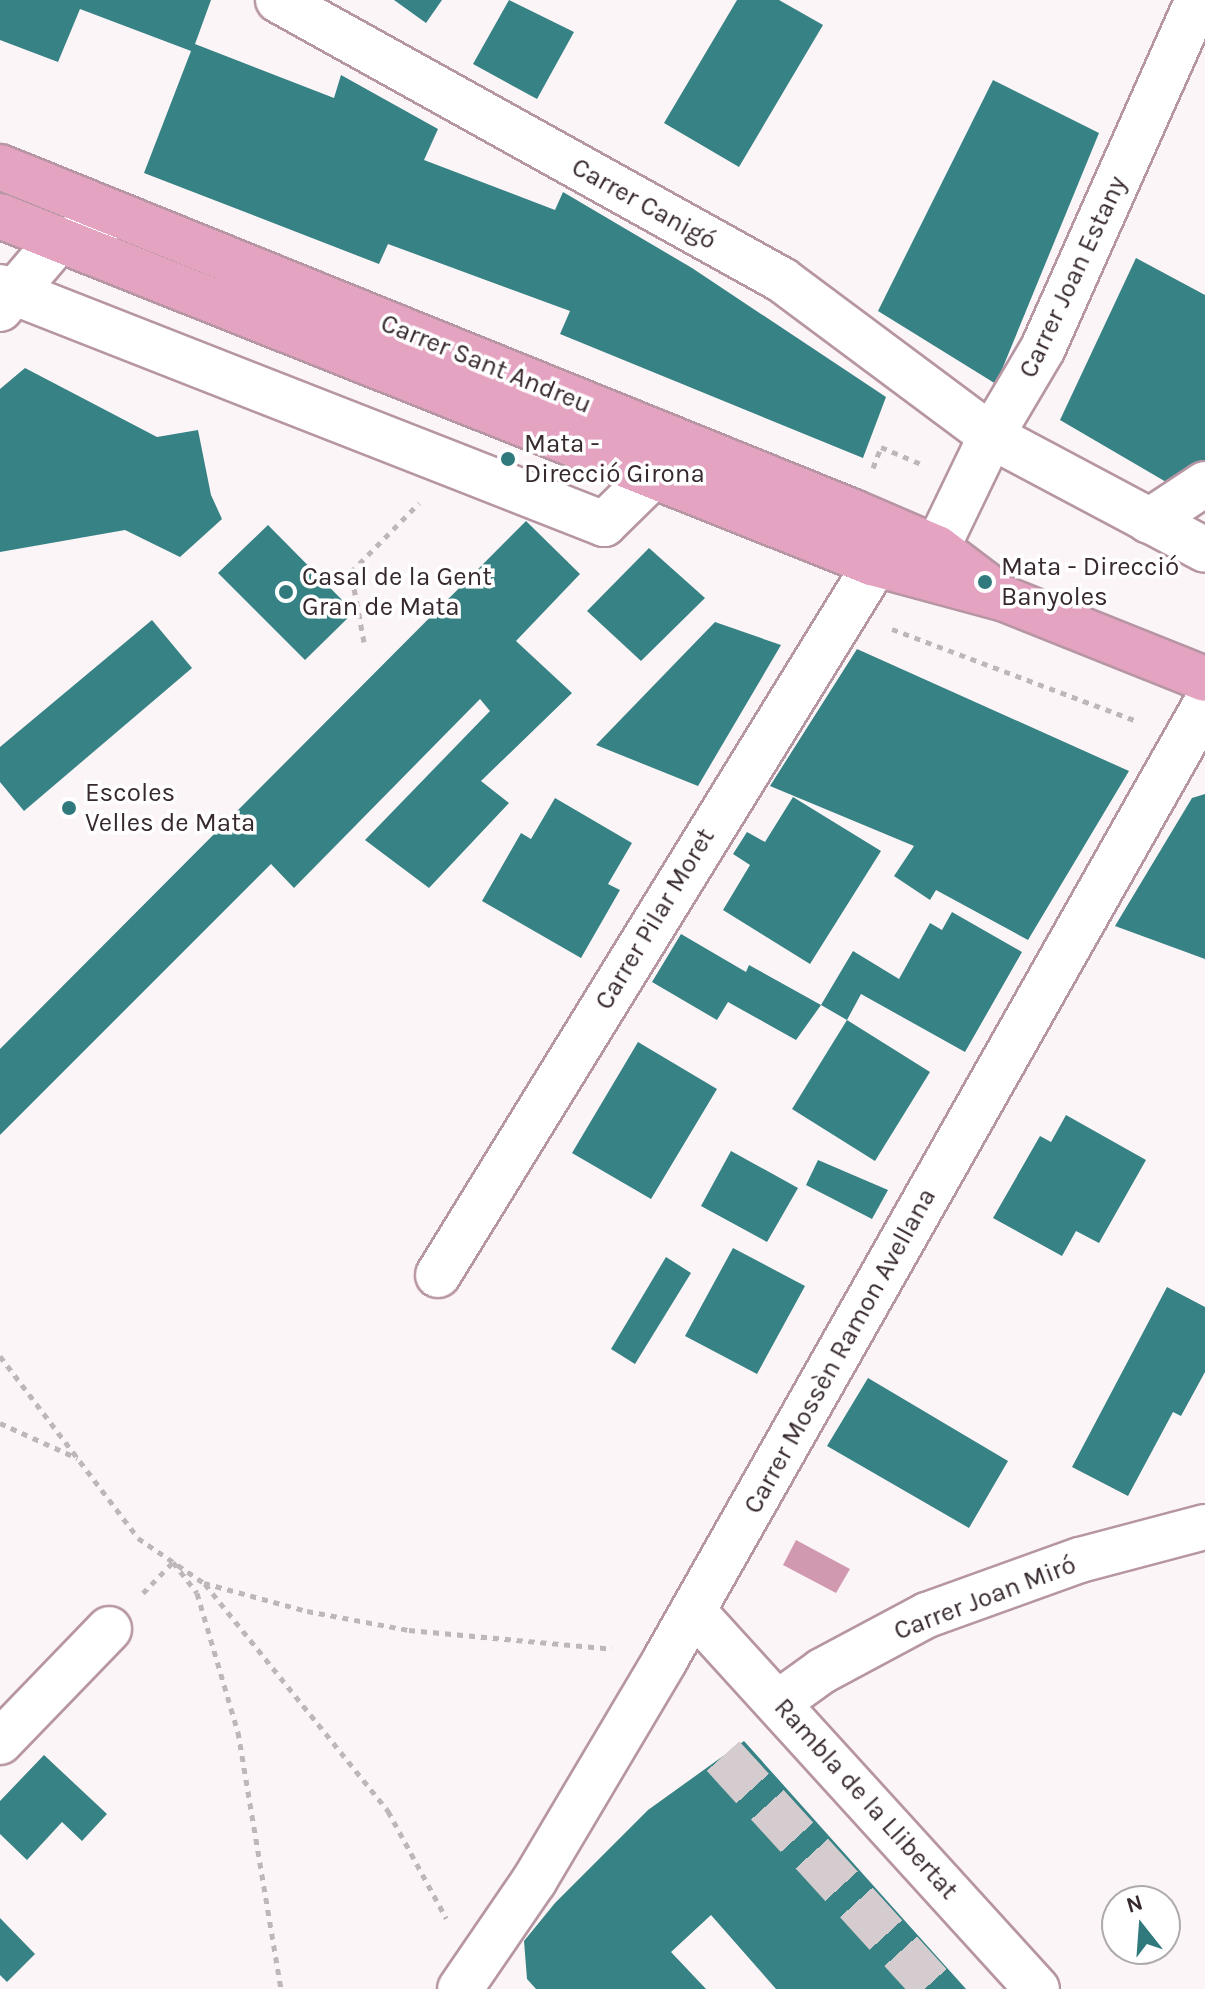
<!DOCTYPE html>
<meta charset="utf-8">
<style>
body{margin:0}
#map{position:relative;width:1205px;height:1989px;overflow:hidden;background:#fcf5f7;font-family:Karla,sans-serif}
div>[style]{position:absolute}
.water>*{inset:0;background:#d199b0}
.building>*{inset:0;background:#378285}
.minor-tunnel>*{height:44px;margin-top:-22px;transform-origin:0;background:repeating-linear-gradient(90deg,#d5cccf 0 44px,transparent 0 66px)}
.path>*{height:5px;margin-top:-2.5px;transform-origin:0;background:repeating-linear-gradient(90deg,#bfb6b9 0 6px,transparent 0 12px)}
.roads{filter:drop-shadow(2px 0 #b796a3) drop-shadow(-2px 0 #b796a3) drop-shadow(0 2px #b796a3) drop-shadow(0 -2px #b796a3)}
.minor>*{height:44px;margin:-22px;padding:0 22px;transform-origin:22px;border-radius:22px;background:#fff}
.major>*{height:44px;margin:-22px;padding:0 22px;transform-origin:22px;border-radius:22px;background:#e5a3c2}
.dots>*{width:22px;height:22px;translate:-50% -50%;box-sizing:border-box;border:4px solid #fff;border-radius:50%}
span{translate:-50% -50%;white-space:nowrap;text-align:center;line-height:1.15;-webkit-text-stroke:7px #fff;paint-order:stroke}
.street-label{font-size:26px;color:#372a2f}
.poi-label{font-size:26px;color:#372a2f}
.left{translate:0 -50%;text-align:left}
.north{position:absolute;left:1101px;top:1885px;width:80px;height:80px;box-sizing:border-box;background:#fff;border:2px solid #afaaac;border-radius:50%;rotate:343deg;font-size:22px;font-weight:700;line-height:32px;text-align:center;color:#372a2f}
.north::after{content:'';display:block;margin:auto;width:28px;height:36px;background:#307a7d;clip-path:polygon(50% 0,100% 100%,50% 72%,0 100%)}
</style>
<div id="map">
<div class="water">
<i style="clip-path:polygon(796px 1540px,850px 1569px,836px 1593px,783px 1565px)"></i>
</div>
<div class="building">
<i style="clip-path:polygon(0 0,211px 0,195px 44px,334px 98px,341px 75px,438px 129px,424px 160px,555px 210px,563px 192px,692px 268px,886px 397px,863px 458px,560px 334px,570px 311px,388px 244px,379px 264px,144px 173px,191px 51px,80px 9px,58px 62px,0 40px)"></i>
<i style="clip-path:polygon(394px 0,442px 0,426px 23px)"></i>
<i style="clip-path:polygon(509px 0,574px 32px,537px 99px,473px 64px)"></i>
<i style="clip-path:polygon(737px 0,779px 0,823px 25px,739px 167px,664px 123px)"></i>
<i style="clip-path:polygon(993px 80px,1099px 133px,996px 384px,878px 311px)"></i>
<i style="clip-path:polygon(1136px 258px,1205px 295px,1205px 465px,1173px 486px,1060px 420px)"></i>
<i style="clip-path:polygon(25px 368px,157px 437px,198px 430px,211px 495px,222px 519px,180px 557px,125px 530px,0 552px,0 389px)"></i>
<i style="clip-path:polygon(526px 521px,580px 574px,516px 641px,572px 693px,481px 781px,509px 803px,429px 888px,365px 840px,490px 711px,480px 699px,294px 888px,271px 864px,0 1135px,0 1049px)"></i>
<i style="clip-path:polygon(268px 525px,354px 612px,305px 660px,218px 573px)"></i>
<i style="clip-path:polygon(649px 548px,705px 598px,641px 661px,587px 611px)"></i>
<i style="clip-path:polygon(152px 620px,192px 668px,24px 811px,0 782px,0 747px)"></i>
<i style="clip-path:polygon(715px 622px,781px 645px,698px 786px,596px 745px)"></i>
<i style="clip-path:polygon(857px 649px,1129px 771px,1028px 940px,936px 890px,930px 900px,894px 876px,914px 846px,770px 786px)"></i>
<i style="clip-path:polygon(1205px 794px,1205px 959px,1115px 926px,1192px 798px)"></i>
<i style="clip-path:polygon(793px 797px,881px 851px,810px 964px,723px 910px,750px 865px,733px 854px,747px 832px,765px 842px)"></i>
<i style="clip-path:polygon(555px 798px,632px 843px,608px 884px,620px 890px,581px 958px,482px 901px,521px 833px,531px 839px)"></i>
<i style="clip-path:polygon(952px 912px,1022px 952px,965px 1052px,861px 994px,847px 1020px,821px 1005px,853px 951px,899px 979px,930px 923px,942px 930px)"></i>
<i style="clip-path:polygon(681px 934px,746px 972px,749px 965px,821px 1005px,796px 1040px,728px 1002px,717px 1020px,652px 982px)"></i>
<i style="clip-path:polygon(847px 1020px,930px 1072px,875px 1161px,792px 1109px)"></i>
<i style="clip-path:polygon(638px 1042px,717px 1089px,651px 1199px,572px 1153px)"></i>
<i style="clip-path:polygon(1066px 1115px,1146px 1160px,1099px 1243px,1076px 1231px,1062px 1256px,993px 1218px,1040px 1136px,1051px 1142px)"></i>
<i style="clip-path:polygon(731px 1151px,798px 1188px,767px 1242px,701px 1206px)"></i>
<i style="clip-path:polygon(818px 1160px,888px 1190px,872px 1219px,806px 1185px)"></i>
<i style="clip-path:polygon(733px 1248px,805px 1286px,757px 1374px,685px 1336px)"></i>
<i style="clip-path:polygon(666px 1257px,691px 1273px,635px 1364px,611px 1349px)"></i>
<i style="clip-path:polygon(1167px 1287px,1205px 1307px,1205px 1372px,1181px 1416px,1173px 1412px,1128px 1496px,1072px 1467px)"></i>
<i style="clip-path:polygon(868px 1378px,1008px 1461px,969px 1528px,827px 1446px)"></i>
<i style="clip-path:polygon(744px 1741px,871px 1883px,966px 1989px,776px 1989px,711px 1915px,671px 1952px,706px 1989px,536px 1989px,527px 1979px,524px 1941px,555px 1903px,648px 1810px)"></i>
<i style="clip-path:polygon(44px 1755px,107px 1814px,82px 1841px,62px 1822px,27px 1860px,0 1834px,0 1801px)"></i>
<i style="clip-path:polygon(0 1918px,35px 1954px,7px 1982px,0 1975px)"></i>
</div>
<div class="minor-tunnel">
<i style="left:723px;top:1756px;width:315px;rotate:47.7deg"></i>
</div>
<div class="path">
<i style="left:873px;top:468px;width:22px;rotate:-69deg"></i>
<i style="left:881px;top:447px;width:43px;rotate:23deg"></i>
<i style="left:892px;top:629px;width:262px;rotate:20.6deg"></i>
<i style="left:364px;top:642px;width:71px;rotate:-100.5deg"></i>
<i style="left:351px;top:572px;width:97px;rotate:-45.4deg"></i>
<i style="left:0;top:1356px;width:228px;rotate:52.8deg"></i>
<i style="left:138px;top:1538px;width:80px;rotate:34.3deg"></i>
<i style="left:204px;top:1583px;width:107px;rotate:15.2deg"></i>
<i style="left:307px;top:1611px;width:104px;rotate:10.6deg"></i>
<i style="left:409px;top:1630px;width:204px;rotate:5.3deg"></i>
<i style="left:0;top:1423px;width:85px;rotate:24.4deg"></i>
<i style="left:205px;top:1584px;width:292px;rotate:51.1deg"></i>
<i style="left:388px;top:1811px;width:122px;rotate:61.5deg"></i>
<i style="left:143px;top:1593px;width:43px;rotate:-45.9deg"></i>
<i style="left:173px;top:1562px;width:39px;rotate:52deg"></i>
<i style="left:197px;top:1593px;width:145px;rotate:73.6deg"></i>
<i style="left:238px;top:1732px;width:261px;rotate:80.5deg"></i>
</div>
<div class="roads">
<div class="minor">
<i style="left:278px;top:0;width:577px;rotate:29.05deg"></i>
<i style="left:782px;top:280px;width:261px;rotate:36.7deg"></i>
<i style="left:991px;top:436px;width:242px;rotate:28deg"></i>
<i style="left:0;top:287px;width:649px;rotate:21.42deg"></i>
<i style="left:604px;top:524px;width:69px;rotate:-44.4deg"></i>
<i style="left:0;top:309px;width:88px;rotate:-49.6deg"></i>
<i style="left:57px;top:242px;width:40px;rotate:-14.4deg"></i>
<i style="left:1149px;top:521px;width:67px;rotate:-33.5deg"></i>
<i style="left:899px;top:547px;width:38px;rotate:2deg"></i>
<i style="left:937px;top:548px;width:124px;rotate:-64.3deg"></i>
<i style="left:991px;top:436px;width:102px;rotate:-59.4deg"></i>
<i style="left:1043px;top:348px;width:381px;rotate:-66deg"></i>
<i style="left:438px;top:1275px;width:855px;rotate:-58.39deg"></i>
<i style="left:693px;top:1611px;width:511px;rotate:47.7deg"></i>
<i style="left:779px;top:1702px;width:53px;rotate:-35.8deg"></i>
<i style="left:822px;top:1671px;width:119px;rotate:-28.1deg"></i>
<i style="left:927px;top:1615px;width:163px;rotate:-19.8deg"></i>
<i style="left:1080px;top:1560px;width:129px;rotate:-14.8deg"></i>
<i style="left:0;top:1742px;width:157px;rotate:-46deg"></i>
<i style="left:460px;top:1989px;width:131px;rotate:-55.6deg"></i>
<i style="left:534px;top:1881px;width:257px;rotate:-59.3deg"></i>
<i style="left:665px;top:1660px;width:1097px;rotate:-60.51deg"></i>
</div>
<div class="major">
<i style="left:0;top:167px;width:920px;rotate:22.02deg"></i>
<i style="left:853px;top:512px;width:91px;rotate:23.2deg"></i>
<i style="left:937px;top:548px;width:63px;rotate:37.2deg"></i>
<i style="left:0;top:216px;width:939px;rotate:21.7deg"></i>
<i style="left:872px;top:563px;width:138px;rotate:15.1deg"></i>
<i style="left:1005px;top:599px;width:215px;rotate:21.8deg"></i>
</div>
</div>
<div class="dots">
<i style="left:508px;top:459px;background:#307a7d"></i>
<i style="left:985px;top:582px;background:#307a7d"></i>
<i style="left:286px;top:592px;background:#307a7d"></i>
<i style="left:69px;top:808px;background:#307a7d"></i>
</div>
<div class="street-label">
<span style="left:644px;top:204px;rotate:29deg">Carrer Canigó</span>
<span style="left:1073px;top:277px;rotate:-65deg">Carrer Joan Estany</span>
<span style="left:486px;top:364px;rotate:22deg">Carrer Sant Andreu</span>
<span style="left:655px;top:919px;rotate:-59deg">Carrer Pilar Moret</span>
<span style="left:840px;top:1351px;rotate:-61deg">Carrer Mossèn Ramon Avellana</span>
<span style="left:985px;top:1598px;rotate:-21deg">Carrer Joan Miró</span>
<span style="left:866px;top:1799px;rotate:48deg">Rambla de la Llibertat</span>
</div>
<div class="poi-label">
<span class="left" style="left:524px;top:459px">Mata -<br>Direcció Girona</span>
<span class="left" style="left:1001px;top:582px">Mata - Direcció<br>Banyoles</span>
<span class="left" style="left:302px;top:592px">Casal de la Gent<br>Gran de Mata</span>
<span class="left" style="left:85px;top:808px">Escoles<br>Velles de Mata</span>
</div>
<div class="north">N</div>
</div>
